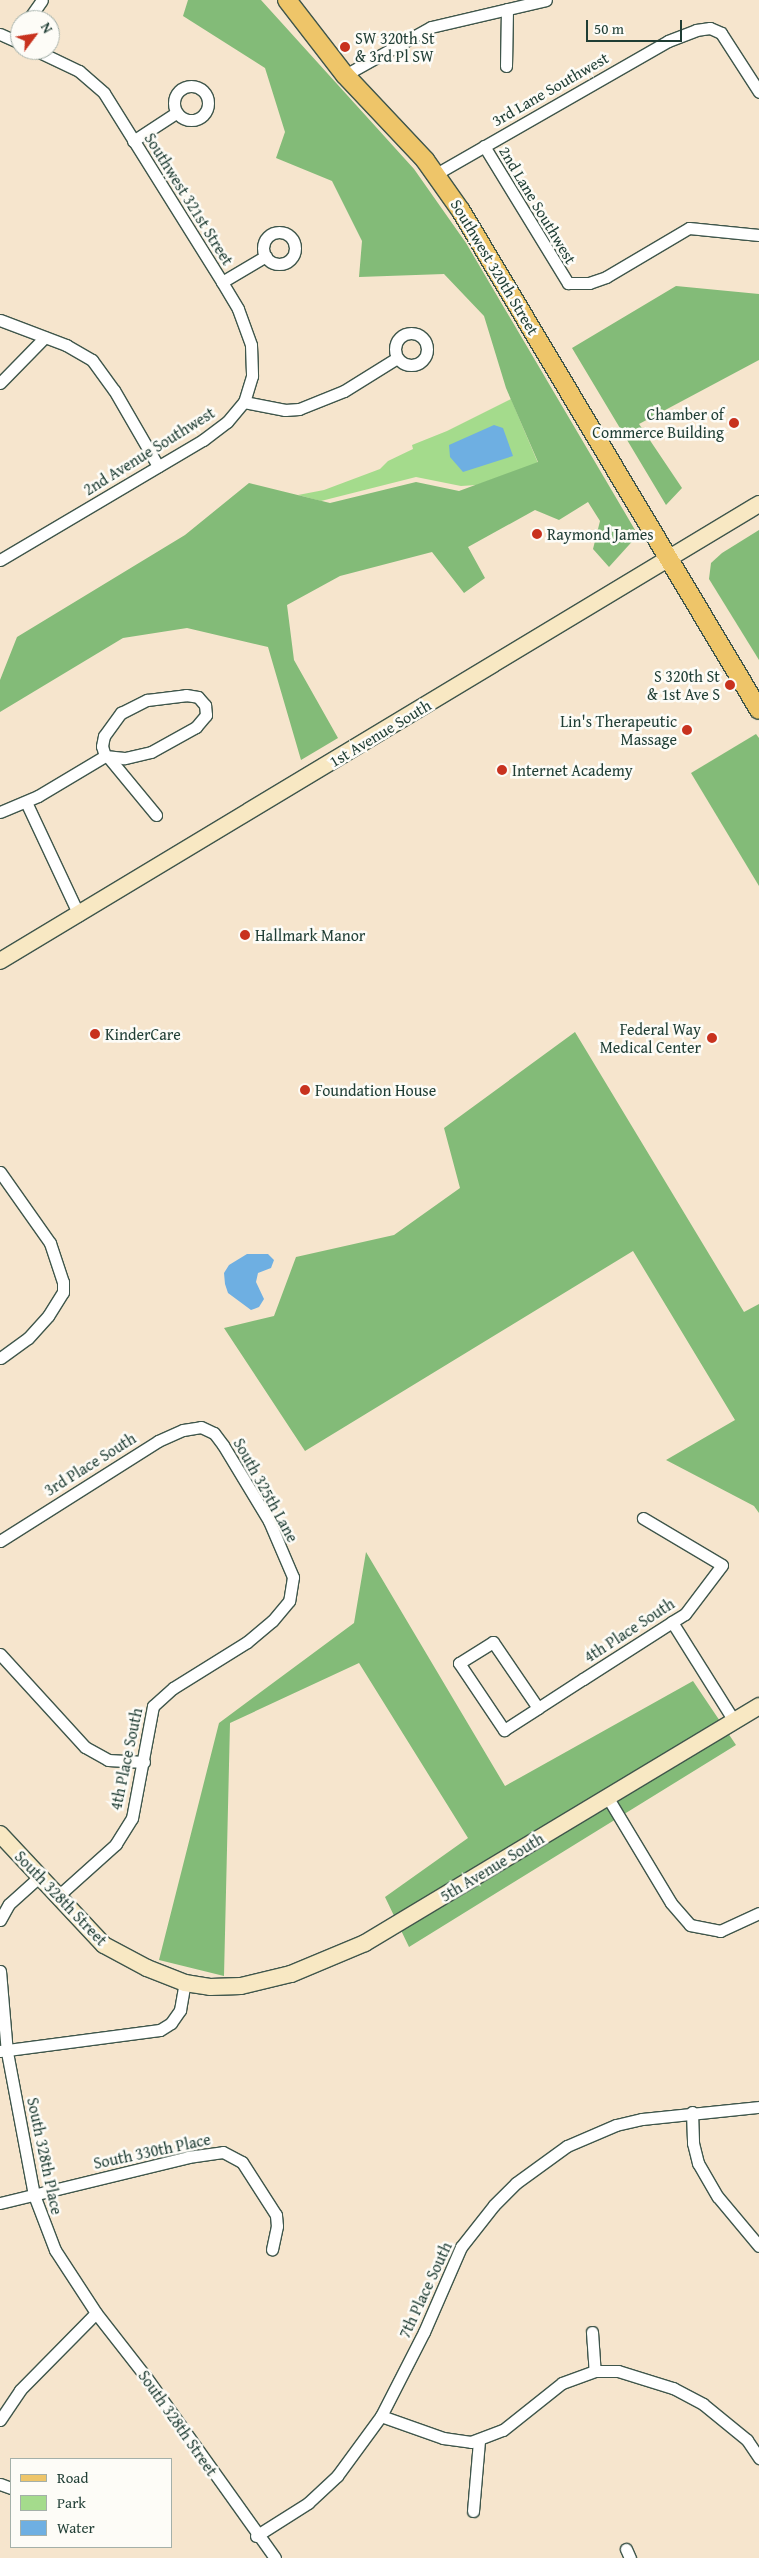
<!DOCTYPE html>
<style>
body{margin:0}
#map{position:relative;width:759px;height:2558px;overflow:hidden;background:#f6e5cd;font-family:"Gentium Book Plus",serif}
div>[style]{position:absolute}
.green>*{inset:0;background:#a4db8c}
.forest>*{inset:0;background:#83bb78}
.water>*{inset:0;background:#6eafe2}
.roads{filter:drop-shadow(1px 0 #3f564b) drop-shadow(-1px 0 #3f564b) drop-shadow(0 1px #3f564b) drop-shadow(0 -1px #3f564b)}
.street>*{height:11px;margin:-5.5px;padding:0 5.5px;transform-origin:5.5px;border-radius:5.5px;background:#fff}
.street>.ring{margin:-5.5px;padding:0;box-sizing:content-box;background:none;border:11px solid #fff;border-radius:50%}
.secondary>*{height:16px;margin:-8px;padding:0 8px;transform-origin:8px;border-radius:8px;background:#f8e8c3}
.primary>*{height:18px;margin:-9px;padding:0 9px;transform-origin:9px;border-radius:9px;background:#eec569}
.dots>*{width:14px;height:14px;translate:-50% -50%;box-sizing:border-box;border:2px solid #fdfcf7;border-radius:50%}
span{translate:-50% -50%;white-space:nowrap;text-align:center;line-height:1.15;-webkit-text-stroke:5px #fdfcf7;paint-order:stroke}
.poi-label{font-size:16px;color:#1f3d34}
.left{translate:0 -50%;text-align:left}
.right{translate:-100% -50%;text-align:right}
.street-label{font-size:16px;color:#1f3d34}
.legend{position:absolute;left:10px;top:2458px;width:162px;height:90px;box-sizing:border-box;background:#fdfcf7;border:1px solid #a4b0a9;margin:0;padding:6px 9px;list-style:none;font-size:15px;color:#1f3d34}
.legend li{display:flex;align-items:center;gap:10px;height:25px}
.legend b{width:25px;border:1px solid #a4b0a9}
.north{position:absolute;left:10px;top:10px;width:50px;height:50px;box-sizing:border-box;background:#fdfcf7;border:1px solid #a4b0a9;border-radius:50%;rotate:59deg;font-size:14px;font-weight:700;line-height:20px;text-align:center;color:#1f3d34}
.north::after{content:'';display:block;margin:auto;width:18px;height:22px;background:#c8321e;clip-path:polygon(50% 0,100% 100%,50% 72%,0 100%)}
.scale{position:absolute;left:586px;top:20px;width:96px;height:22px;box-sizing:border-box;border:2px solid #1f3d34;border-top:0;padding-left:6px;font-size:15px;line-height:18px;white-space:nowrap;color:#1f3d34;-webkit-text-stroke:4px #fdfcf7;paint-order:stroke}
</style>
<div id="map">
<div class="green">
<i style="clip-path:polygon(511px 399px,538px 463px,477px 485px,461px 486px,416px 477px,321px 501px,298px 495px,324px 490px,380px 469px,388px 461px,413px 449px,412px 445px,447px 431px)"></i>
</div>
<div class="forest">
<i style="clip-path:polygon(188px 0,261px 0,414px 169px,466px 243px,638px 535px,609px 567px,593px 549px,600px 521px,588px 502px,559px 520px,535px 510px,468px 547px,485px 578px,464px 593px,432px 552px,340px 576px,287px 605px,294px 660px,338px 738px,301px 760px,268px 647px,187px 628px,123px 638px,0 712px,0 680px,17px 637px,185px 535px,249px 483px,330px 503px,416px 482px,459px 491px,538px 462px,506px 388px,484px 316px,444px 274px,359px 277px,362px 241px,332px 181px,276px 158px,285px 132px,265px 68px,183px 16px)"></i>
<i style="clip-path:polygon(676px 286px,759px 294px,759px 360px,639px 424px,682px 488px,666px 505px,572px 348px)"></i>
<i style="clip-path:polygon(759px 530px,759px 660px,709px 579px,711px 563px,722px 553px)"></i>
<i style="clip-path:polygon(756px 734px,759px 738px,759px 886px,691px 773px)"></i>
<i style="clip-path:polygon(575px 1032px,744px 1312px,759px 1304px,759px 1513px,754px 1506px,666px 1460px,735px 1420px,633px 1251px,305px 1451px,224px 1328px,274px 1316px,296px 1257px,394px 1235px,460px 1188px,444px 1128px)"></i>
<i style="clip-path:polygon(366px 1552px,505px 1786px,693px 1681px,736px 1745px,409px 1947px,385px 1897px,468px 1838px,359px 1663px,230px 1723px,224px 1976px,159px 1960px,219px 1723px,354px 1623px)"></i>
</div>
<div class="water">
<i style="clip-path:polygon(494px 425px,503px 428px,513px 456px,463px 472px,450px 457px,449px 445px)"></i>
<i style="clip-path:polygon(247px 1254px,268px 1254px,274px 1260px,271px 1268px,258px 1273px,256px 1282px,264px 1299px,259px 1307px,251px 1310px,228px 1293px,225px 1284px,224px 1273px,229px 1265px)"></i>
</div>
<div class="roads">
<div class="street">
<i style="left:28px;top:20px;width:24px;rotate:-55deg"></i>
<i style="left:0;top:34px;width:22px;rotate:24deg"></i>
<i style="left:35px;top:50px;width:49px;rotate:25.5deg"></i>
<i style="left:79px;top:71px;width:33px;rotate:41deg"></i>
<i style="left:104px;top:93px;width:223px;rotate:58deg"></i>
<i style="left:222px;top:282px;width:31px;rotate:59deg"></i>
<i style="left:238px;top:309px;width:38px;rotate:70deg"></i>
<i style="left:251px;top:345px;width:31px;rotate:88deg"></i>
<i style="left:252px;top:376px;width:27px;rotate:107deg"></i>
<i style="left:506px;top:66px;width:57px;rotate:-89deg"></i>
<i style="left:345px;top:75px;width:98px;rotate:-29.2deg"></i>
<i style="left:431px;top:27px;width:118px;rotate:-13.2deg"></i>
<i class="ring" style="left:174px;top:86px;width:23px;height:23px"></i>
<i style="left:133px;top:141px;width:51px;rotate:-33.1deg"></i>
<i style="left:484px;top:146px;width:161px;rotate:58.5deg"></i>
<i style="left:568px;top:283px;width:21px"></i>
<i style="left:589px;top:283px;width:18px;rotate:-19deg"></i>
<i style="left:606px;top:277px;width:96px;rotate:-30.6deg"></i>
<i style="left:689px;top:228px;width:70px;rotate:5.7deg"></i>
<i style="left:436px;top:174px;width:267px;rotate:-29.8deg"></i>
<i style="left:668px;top:41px;width:30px;rotate:-21deg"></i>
<i style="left:696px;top:30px;width:14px;rotate:-8deg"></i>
<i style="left:710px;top:28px;width:12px;rotate:24deg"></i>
<i style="left:721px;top:33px;width:70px;rotate:57.2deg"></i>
<i class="ring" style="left:263px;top:232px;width:21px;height:21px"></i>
<i style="left:222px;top:282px;width:51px;rotate:-30.6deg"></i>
<i style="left:0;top:320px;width:71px;rotate:20.7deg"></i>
<i style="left:66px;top:345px;width:30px;rotate:30deg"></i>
<i style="left:92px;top:360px;width:37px;rotate:54deg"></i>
<i style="left:114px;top:390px;width:88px;rotate:59.9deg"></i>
<i class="ring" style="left:395px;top:333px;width:21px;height:21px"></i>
<i style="left:0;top:383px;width:64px;rotate:-45.6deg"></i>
<i style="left:0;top:560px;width:236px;rotate:-30.6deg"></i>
<i style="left:203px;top:440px;width:30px;rotate:-37deg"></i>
<i style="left:227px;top:422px;width:26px;rotate:-50deg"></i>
<i style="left:244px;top:402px;width:42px;rotate:11deg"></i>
<i style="left:285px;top:410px;width:14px;rotate:-4deg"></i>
<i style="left:299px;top:409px;width:48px;rotate:-21.8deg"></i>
<i style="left:344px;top:391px;width:62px;rotate:-31.9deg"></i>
<i style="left:186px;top:695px;width:12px;rotate:9deg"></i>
<i style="left:198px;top:697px;width:11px;rotate:49deg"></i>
<i style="left:205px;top:705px;width:10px;rotate:84deg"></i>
<i style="left:206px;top:715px;width:16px;rotate:130deg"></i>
<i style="left:196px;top:727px;width:51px;rotate:150.9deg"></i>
<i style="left:151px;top:752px;width:28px;rotate:167deg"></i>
<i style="left:124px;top:758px;width:19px;rotate:-174deg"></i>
<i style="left:105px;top:756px;width:10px;rotate:-107deg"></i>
<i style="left:102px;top:746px;width:10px;rotate:-79deg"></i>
<i style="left:104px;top:736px;width:29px;rotate:-54deg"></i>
<i style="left:121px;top:713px;width:29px;rotate:-27deg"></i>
<i style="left:147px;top:700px;width:39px;rotate:-7deg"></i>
<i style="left:109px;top:758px;width:74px;rotate:50.5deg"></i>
<i style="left:26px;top:802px;width:125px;rotate:64.9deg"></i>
<i style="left:0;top:812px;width:41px;rotate:-22.8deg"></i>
<i style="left:38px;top:796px;width:78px;rotate:-30.8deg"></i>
<i style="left:0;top:1172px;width:87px;rotate:54.8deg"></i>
<i style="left:50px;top:1243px;width:41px;rotate:71.6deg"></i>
<i style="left:63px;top:1282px;width:10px;rotate:90deg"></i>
<i style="left:63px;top:1292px;width:28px;rotate:122deg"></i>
<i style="left:48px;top:1316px;width:30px;rotate:132deg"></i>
<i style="left:28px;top:1338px;width:34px;rotate:144deg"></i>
<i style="left:0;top:1541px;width:187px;rotate:-32.3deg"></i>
<i style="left:158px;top:1441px;width:27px;rotate:-24deg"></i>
<i style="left:183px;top:1430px;width:18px;rotate:-9deg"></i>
<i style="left:201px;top:1427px;width:14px;rotate:25deg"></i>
<i style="left:214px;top:1433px;width:15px;rotate:53deg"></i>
<i style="left:223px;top:1445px;width:89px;rotate:58.8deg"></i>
<i style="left:269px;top:1521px;width:61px;rotate:66.8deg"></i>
<i style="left:293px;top:1577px;width:24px;rotate:99deg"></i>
<i style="left:289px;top:1601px;width:26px;rotate:130deg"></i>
<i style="left:272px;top:1621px;width:33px;rotate:140deg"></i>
<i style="left:247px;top:1642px;width:87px;rotate:148.1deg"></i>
<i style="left:173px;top:1688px;width:27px;rotate:138deg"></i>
<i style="left:153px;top:1706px;width:114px;rotate:100.6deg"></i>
<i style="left:132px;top:1818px;width:31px;rotate:122deg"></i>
<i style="left:116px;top:1844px;width:79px;rotate:138.1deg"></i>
<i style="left:672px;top:1622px;width:117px;rotate:57.9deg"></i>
<i style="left:0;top:1654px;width:126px;rotate:47.6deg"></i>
<i style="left:85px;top:1747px;width:26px;rotate:29deg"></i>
<i style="left:108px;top:1760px;width:36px;rotate:3deg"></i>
<i style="left:538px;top:1708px;width:80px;rotate:-124.3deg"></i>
<i style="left:493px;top:1642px;width:40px;rotate:148deg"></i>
<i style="left:459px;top:1663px;width:81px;rotate:56.1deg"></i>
<i style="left:504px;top:1730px;width:40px;rotate:-32.9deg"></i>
<i style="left:538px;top:1708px;width:54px;rotate:-32.8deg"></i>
<i style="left:583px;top:1679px;width:106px;rotate:-32.6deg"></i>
<i style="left:672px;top:1622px;width:15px;rotate:-32deg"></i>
<i style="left:685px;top:1614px;width:61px;rotate:-52.9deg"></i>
<i style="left:722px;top:1565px;width:92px;rotate:-149.3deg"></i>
<i style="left:608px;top:1798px;width:122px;rotate:59deg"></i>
<i style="left:671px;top:1903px;width:29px;rotate:49deg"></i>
<i style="left:690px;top:1925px;width:31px;rotate:11deg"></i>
<i style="left:720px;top:1931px;width:43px;rotate:-24.8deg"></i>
<i style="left:0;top:1920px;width:18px;rotate:-61deg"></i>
<i style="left:9px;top:1904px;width:40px;rotate:-42deg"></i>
<i style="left:0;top:1971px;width:81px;rotate:85.1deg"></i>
<i style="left:7px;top:2052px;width:146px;rotate:79.3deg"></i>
<i style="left:34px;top:2195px;width:59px;rotate:69.1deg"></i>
<i style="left:55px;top:2250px;width:75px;rotate:56.9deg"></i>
<i style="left:96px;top:2313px;width:81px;rotate:52deg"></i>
<i style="left:146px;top:2377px;width:222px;rotate:54.5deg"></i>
<i style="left:0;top:2051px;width:161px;rotate:-7.5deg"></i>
<i style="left:160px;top:2030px;width:13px;rotate:-32deg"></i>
<i style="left:171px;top:2023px;width:16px;rotate:-55deg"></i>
<i style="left:180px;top:2010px;width:27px;rotate:-80deg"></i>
<i style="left:692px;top:2112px;width:31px;rotate:88deg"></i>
<i style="left:693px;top:2143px;width:21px;rotate:76deg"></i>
<i style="left:698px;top:2163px;width:39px;rotate:60deg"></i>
<i style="left:718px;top:2197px;width:64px;rotate:50.1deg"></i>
<i style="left:0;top:2203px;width:194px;rotate:-13.7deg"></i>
<i style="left:188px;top:2157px;width:35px;rotate:-8deg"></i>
<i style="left:223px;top:2152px;width:21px;rotate:28deg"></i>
<i style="left:242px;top:2162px;width:63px;rotate:57.3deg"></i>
<i style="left:276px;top:2215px;width:11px;rotate:85deg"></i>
<i style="left:277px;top:2226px;width:24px;rotate:102deg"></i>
<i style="left:592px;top:2332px;width:39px;rotate:86deg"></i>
<i style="left:381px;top:2416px;width:66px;rotate:19.5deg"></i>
<i style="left:443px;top:2438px;width:28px;rotate:8deg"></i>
<i style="left:471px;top:2442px;width:34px;rotate:-21deg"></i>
<i style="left:503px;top:2430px;width:75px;rotate:-38.5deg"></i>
<i style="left:562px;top:2383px;width:35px;rotate:-20deg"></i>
<i style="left:595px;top:2371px;width:23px"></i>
<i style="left:618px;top:2371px;width:58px;rotate:17.2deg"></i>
<i style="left:673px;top:2388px;width:34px;rotate:28deg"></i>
<i style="left:703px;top:2404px;width:57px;rotate:39.3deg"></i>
<i style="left:747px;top:2440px;width:22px;rotate:56deg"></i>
<i style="left:0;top:2420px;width:36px;rotate:-56deg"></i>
<i style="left:20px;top:2390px;width:108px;rotate:-45.4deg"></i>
<i style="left:0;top:2484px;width:12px;rotate:20deg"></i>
<i style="left:473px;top:2511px;width:70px;rotate:-85.1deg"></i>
<i style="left:256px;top:2536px;width:62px;rotate:-32.4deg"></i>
<i style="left:308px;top:2503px;width:40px;rotate:-43deg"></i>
<i style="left:337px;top:2476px;width:74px;rotate:-53.7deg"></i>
<i style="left:381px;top:2416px;width:94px;rotate:-62.9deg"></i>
<i style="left:424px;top:2332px;width:93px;rotate:-66.5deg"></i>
<i style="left:461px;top:2247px;width:53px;rotate:-51.8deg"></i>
<i style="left:494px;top:2205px;width:31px;rotate:-45deg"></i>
<i style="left:516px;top:2183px;width:63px;rotate:-36deg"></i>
<i style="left:567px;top:2146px;width:53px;rotate:-23.2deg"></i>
<i style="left:616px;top:2125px;width:27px;rotate:-13deg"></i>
<i style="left:642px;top:2119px;width:118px;rotate:-5.9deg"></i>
<i style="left:626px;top:2549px;width:10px;rotate:66deg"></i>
</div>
<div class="secondary">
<i style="left:0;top:961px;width:886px;rotate:-31.05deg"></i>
<i style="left:0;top:1834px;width:152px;rotate:46.9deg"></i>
<i style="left:104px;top:1945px;width:49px;rotate:28.1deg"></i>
<i style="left:147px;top:1968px;width:41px;rotate:21.5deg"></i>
<i style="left:185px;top:1983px;width:25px;rotate:9deg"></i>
<i style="left:210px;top:1987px;width:31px;rotate:-2deg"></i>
<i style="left:241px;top:1986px;width:51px;rotate:-13.5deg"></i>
<i style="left:291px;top:1974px;width:80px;rotate:-22.7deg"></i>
<i style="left:365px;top:1943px;width:460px;rotate:-31deg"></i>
</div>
<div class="primary">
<i style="left:287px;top:0;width:95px;rotate:52.3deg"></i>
<i style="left:345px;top:75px;width:117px;rotate:46.7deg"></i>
<i style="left:425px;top:160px;width:62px;rotate:54.8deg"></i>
<i style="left:461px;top:211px;width:581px;rotate:59.15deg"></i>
</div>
</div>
<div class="dots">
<i style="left:345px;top:47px;background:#c8321e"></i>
<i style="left:734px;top:423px;background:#c8321e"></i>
<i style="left:537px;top:534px;background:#c8321e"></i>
<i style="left:730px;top:685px;background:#c8321e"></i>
<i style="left:687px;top:730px;background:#c8321e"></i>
<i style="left:502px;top:770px;background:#c8321e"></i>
<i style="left:245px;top:935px;background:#c8321e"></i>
<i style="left:95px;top:1034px;background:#c8321e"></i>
<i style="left:712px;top:1038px;background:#c8321e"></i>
<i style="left:305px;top:1090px;background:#c8321e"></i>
</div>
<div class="poi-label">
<span class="left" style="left:355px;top:47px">SW 320th St<br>&amp; 3rd Pl SW</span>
<span class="right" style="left:724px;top:423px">Chamber of<br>Commerce Building</span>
<span class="left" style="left:547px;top:534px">Raymond James</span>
<span class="right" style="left:720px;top:685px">S 320th St<br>&amp; 1st Ave S</span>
<span class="right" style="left:677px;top:730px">Lin's Therapeutic<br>Massage</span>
<span class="left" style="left:512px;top:770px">Internet Academy</span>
<span class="left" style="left:255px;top:935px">Hallmark Manor</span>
<span class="right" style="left:701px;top:1038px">Federal Way<br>Medical Center</span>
<span class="left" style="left:105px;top:1034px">KinderCare</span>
<span class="left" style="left:315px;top:1090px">Foundation House</span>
</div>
<div class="street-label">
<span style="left:550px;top:89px;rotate:-30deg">3rd Lane Southwest</span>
<span style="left:189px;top:199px;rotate:58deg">Southwest 321st Street</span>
<span style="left:538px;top:205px;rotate:59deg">2nd Lane Southwest</span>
<span style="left:495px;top:267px;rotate:59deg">Southwest 320th Street</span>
<span style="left:149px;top:451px;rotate:-32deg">2nd Avenue Southwest</span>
<span style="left:380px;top:733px;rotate:-31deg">1st Avenue South</span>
<span style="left:90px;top:1464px;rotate:-32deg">3rd Place South</span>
<span style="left:266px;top:1490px;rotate:61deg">South 325th Lane</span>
<span style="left:629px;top:1630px;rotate:-33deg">4th Place South</span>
<span style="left:126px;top:1759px;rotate:-78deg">4th Place South</span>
<span style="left:492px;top:1867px;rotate:-31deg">5th Avenue South</span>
<span style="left:61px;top:1898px;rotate:46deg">South 328th Street</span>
<span style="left:152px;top:2151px;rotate:-12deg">South 330th Place</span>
<span style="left:45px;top:2156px;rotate:78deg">South 328th Place</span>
<span style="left:425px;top:2290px;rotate:-65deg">7th Place South</span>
<span style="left:178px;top:2423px;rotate:55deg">South 328th Street</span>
</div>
<ul class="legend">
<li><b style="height:6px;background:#eec569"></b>Road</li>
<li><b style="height:14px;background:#a4db8c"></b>Park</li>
<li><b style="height:14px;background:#6eafe2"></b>Water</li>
</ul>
<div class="north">N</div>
<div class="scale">50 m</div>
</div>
